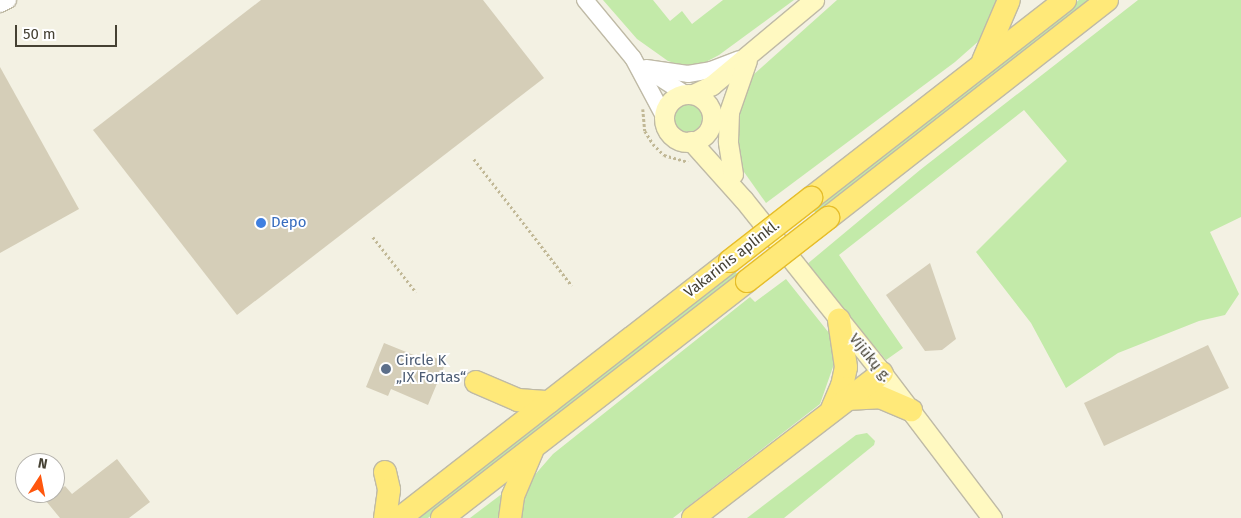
<!DOCTYPE html>
<meta charset="utf-8">
<style>
body{margin:0}
#map{position:relative;width:1241px;height:518px;overflow:hidden;background:#f3f1e3;font-family:"Fira Sans",sans-serif}
div>[style]{position:absolute}
.green>*{inset:0;background:#c3eaa9}
.round{border-radius:50%}
.building>*{inset:0;background:#d5ceb8}
.path>*{height:2.5px;margin-top:-1.25px;transform-origin:0;background:repeating-linear-gradient(90deg,#c1b896 0 2.5px,transparent 0 5px)}
.roads{filter:drop-shadow(1px 0 #bfbaa6) drop-shadow(-1px 0 #bfbaa6) drop-shadow(0 1px #bfbaa6) drop-shadow(0 -1px #bfbaa6)}
.tertiary>*{height:16px;margin:-8px;padding:0 8px;transform-origin:8px;border-radius:8px;background:#fff}
.secondary>*{height:19px;margin:-9.5px;padding:0 9.5px;transform-origin:9.5px;border-radius:9.5px;background:#fff9c1}
.secondary>.ring{margin:-9.5px;padding:0;box-sizing:content-box;background:none;border:19px solid #fff9c1;border-radius:50%}
.trunk>*{height:22px;margin:-11px;padding:0 11px;transform-origin:11px;border-radius:11px;background:#ffe979}
.bridges{filter:drop-shadow(1px 0 #e6bd2a) drop-shadow(-1px 0 #e6bd2a) drop-shadow(0 1px #e6bd2a) drop-shadow(0 -1px #e6bd2a)}
.trunk-bridge>*{height:22px;margin:-11px;padding:0 11px;transform-origin:11px;border-radius:11px;background:#ffe979}
.dots>*{width:14px;height:14px;translate:-50% -50%;box-sizing:border-box;border:2px solid #fff;border-radius:50%}
span{translate:-50% -50%;white-space:nowrap;text-align:center;line-height:1.15;-webkit-text-stroke:4px #fff;paint-order:stroke}
.shop-label{font-size:15px;color:#366cbe}
.left{translate:0 -50%;text-align:left}
.street-label{font-size:15px;color:#454133}
.service-label{font-size:15px;color:#4e5e75}
.north{position:absolute;left:15px;top:453px;width:50px;height:50px;box-sizing:border-box;background:#fff;border:1px solid #b5b3ad;border-radius:50%;rotate:11deg;font-size:14px;font-weight:700;line-height:20px;text-align:center;color:#454133}
.north::after{content:'';display:block;margin:auto;width:18px;height:22px;background:#ff570e;clip-path:polygon(50% 0,100% 100%,50% 72%,0 100%)}
.scale{position:absolute;left:15px;top:25px;width:102px;height:22px;box-sizing:border-box;border:2px solid #454133;border-top:0;padding-left:6px;font-size:15px;line-height:18px;white-space:nowrap;color:#454133;-webkit-text-stroke:4px #fff;paint-order:stroke}
</style>
<div id="map">
<div class="green">
<i style="clip-path:polygon(603px 0,653px 0,670px 21px,682px 11px,692px 24px,723px 0,794px 0,719px 55px,702px 64px,686px 67px,668px 61px,637px 39px)"></i>
<i style="clip-path:polygon(837px 0,1001px 0,989px 32px,955px 62px,766px 203px,744px 172px,736px 148px,734px 124px,740px 98px,753px 75px)"></i>
<i style="clip-path:polygon(1079px 0,1089px 0,817px 214px,812px 209px)"></i>
<i style="clip-path:polygon(1138px 0,1241px 0,1241px 217px,1210px 232px,1239px 294px,1225px 315px,1199px 321px,1118px 353px,1066px 388px,1031px 323px,976px 252px,1067px 161px,1024px 110px,839px 255px,903px 348px,886px 360px,806px 265px,920px 170px)"></i>
<i class="round" style="left:674px;top:104px;width:28px;height:28px"></i>
<i style="clip-path:polygon(734px 270px,739px 276px,428px 518px,415px 518px)"></i>
<i style="clip-path:polygon(786px 279px,829px 333px,834px 364px,820px 404px,673px 518px,517px 518px,526px 485px,553px 454px,750px 297px,755px 302px)"></i>
<i style="clip-path:polygon(867px 433px,875px 441px,874px 445px,784px 518px,747px 518px,856px 435px)"></i>
<i style="clip-path:polygon(507px 490px,500px 518px,470px 518px)"></i>
</div>
<div class="building">
<i style="clip-path:polygon(261px 0,483px 0,544px 78px,237px 315px,93px 130px)"></i>
<i style="clip-path:polygon(0 67px,79px 209px,0 253px)"></i>
<i style="clip-path:polygon(930px 263px,956px 339px,942px 350px,925px 351px,886px 295px)"></i>
<i style="clip-path:polygon(384px 343px,421px 358px,423px 353px,446px 362px,428px 405px,391px 389px,388px 396px,366px 387px)"></i>
<i style="clip-path:polygon(1208px 345px,1229px 388px,1104px 446px,1084px 403px)"></i>
<i style="clip-path:polygon(117px 459px,150px 502px,129px 518px,60px 518px,46px 501px,65px 486px,72px 494px)"></i>
</div>
<div class="path">
<i style="left:643px;top:109px;width:22px;rotate:85deg"></i>
<i style="left:645px;top:131px;width:15px;rotate:58deg"></i>
<i style="left:653px;top:144px;width:16px;rotate:45deg"></i>
<i style="left:664px;top:155px;width:25px;rotate:16deg"></i>
<i style="left:474px;top:159px;width:160px;rotate:52.3deg"></i>
<i style="left:373px;top:237px;width:70px;rotate:52deg"></i>
</div>
<div class="roads">
<div class="tertiary">
<i style="left:585px;top:0;width:75px;rotate:50.4deg"></i>
<i style="left:633px;top:58px;width:66px;rotate:61.9deg"></i>
<i style="left:0;top:4px;width:9px;rotate:-27deg"></i>
<i style="left:646px;top:68px;width:42px;rotate:8.1deg"></i>
<i style="left:688px;top:74px;width:23px;rotate:-10deg"></i>
<i style="left:711px;top:70px;width:30px;rotate:-21deg"></i>
<i style="left:651px;top:72px;width:40px;rotate:32.9deg"></i>
</div>
<div class="secondary">
<i style="left:693px;top:94px;width:21px;rotate:-25deg"></i>
<i style="left:712px;top:85px;width:133px;rotate:-39.8deg"></i>
<i class="ring" style="left:664px;top:94px;width:29px;height:29px"></i>
<i style="left:691px;top:141px;width:79px;rotate:48.1deg"></i>
<i style="left:744px;top:200px;width:221px;rotate:51.4deg"></i>
<i style="left:882px;top:373px;width:182px;rotate:52.8deg"></i>
<i style="left:733px;top:174px;width:33px;rotate:-99deg"></i>
<i style="left:728px;top:141px;width:29px;rotate:-88deg"></i>
<i style="left:729px;top:112px;width:55px;rotate:-70.9deg"></i>
</div>
<div class="trunk">
<i style="left:983px;top:61px;width:66px;rotate:-66.9deg"></i>
<i style="left:811px;top:198px;width:322px;rotate:-37.9deg"></i>
<i style="left:828px;top:218px;width:354px;rotate:-38deg"></i>
<i style="left:476px;top:382px;width:46px;rotate:23.2deg"></i>
<i style="left:518px;top:400px;width:31px;rotate:4deg"></i>
<i style="left:846px;top:399px;width:34px;rotate:-3deg"></i>
<i style="left:880px;top:397px;width:34px;rotate:23deg"></i>
<i style="left:832px;top:409px;width:25px;rotate:-67deg"></i>
<i style="left:842px;top:386px;width:19px;rotate:-78deg"></i>
<i style="left:846px;top:367px;width:48px;rotate:-98.5deg"></i>
<i style="left:385px;top:472px;width:18px;rotate:77deg"></i>
<i style="left:389px;top:490px;width:28px;rotate:98deg"></i>
<i style="left:400px;top:518px;width:418px;rotate:-37.9deg"></i>
<i style="left:442px;top:518px;width:386px;rotate:-37.8deg"></i>
<i style="left:510px;top:518px;width:22px;rotate:-82deg"></i>
<i style="left:513px;top:496px;width:49px;rotate:-67.1deg"></i>
<i style="left:693px;top:518px;width:238px;rotate:-37.5deg"></i>
</div>
</div>
<div class="bridges">
<div class="trunk-bridge">
<i style="left:730px;top:261px;width:103px;rotate:-37.9deg"></i>
<i style="left:747px;top:281px;width:103px;rotate:-37.9deg"></i>
</div>
</div>
<div class="dots">
<i style="left:261px;top:223px;background:#3f7fe0"></i>
<i style="left:386px;top:369px;background:#5c6f8a"></i>
</div>
<div class="shop-label">
<span class="left" style="left:271px;top:223px">Depo</span>
</div>
<div class="street-label">
<span style="left:732px;top:259px;rotate:-38deg">Vakarinis aplinkl.</span>
<span style="left:870px;top:358px;rotate:51deg">Vijūkų g.</span>
</div>
<div class="service-label">
<span class="left" style="left:396px;top:369px">Circle K<br>„IX Fortas“</span>
</div>
<div class="north">N</div>
<div class="scale">50 m</div>
</div>
